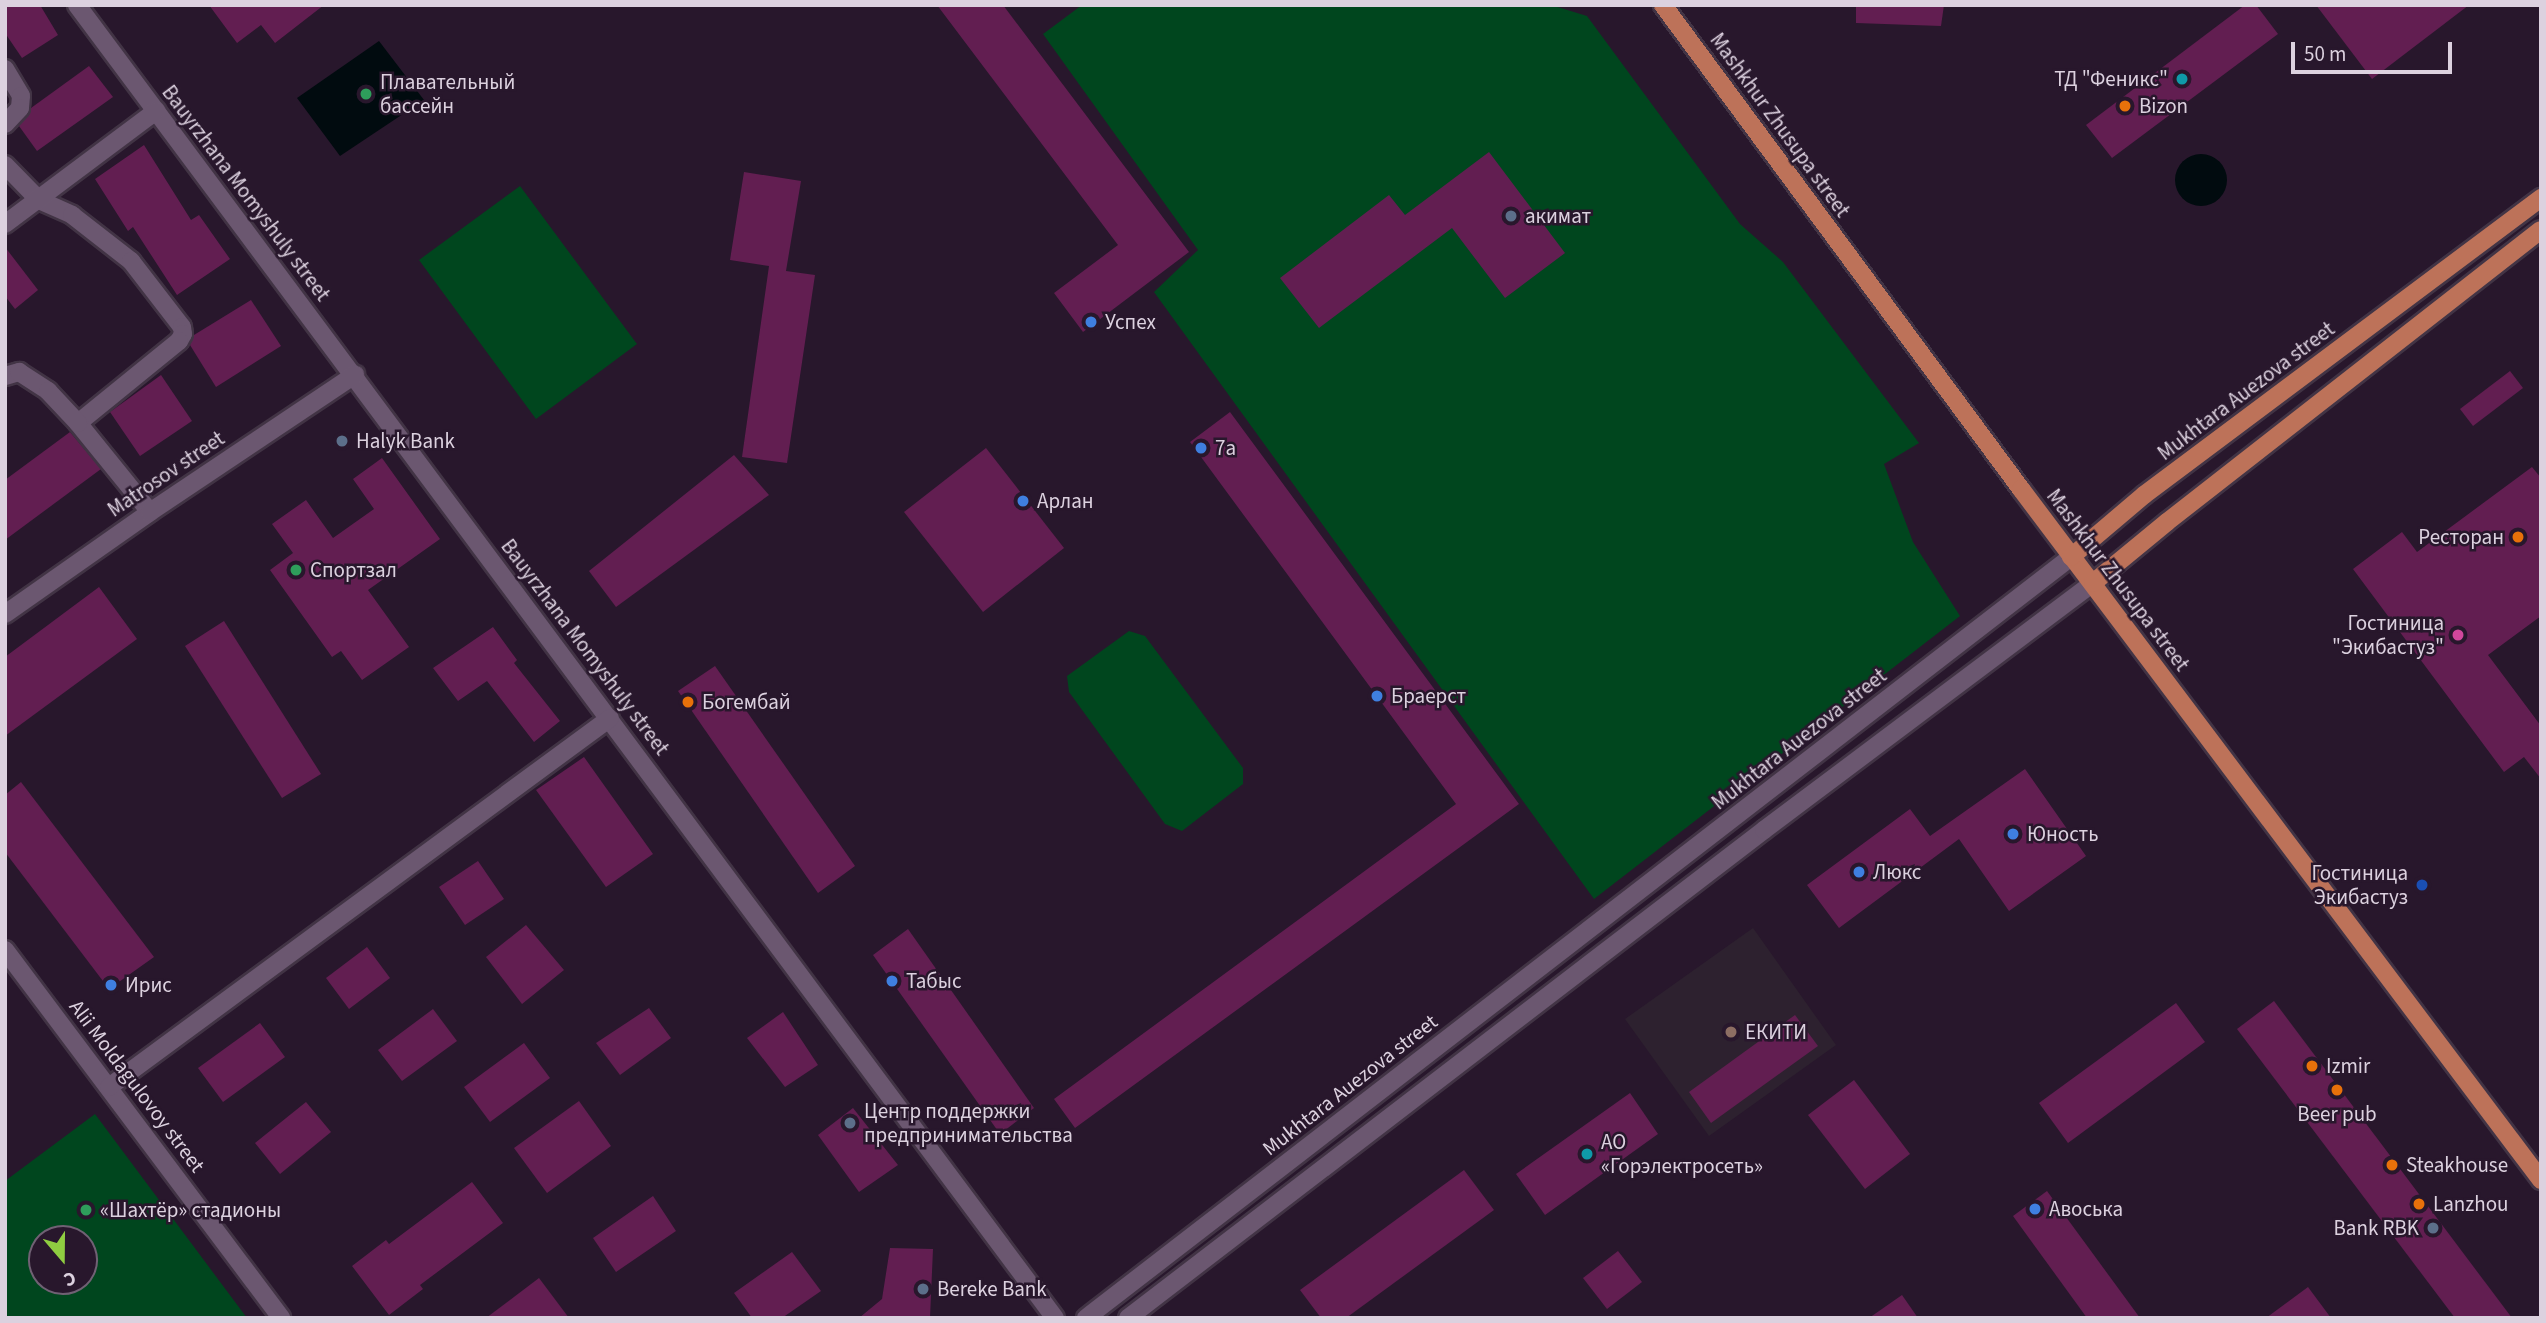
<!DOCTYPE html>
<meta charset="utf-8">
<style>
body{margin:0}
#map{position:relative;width:2546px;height:1323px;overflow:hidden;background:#28172c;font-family:"Source Sans 3",sans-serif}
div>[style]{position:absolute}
.education>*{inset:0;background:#2d212f}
.green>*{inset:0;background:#00461e}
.water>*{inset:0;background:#010b0f}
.round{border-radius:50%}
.building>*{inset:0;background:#621e51}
.roads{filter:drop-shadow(2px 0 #423445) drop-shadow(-2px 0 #423445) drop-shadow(0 2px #423445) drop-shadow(0 -2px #423445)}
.minor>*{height:18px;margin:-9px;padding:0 9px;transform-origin:9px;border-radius:9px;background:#6b5770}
.major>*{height:18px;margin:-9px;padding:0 9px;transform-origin:9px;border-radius:9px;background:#bd7259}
.dots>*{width:19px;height:19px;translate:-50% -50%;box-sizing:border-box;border:4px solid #28172c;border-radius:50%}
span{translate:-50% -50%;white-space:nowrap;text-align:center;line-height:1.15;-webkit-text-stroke:5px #28172c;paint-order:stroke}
.poi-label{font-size:21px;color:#dcd1df}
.right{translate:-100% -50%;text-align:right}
.left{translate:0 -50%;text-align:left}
.street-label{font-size:21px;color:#dcd1df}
.frame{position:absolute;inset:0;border:7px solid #dcd1df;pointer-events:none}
.north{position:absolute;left:28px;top:1225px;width:70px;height:70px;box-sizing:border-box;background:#28172c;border:2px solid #706174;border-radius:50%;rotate:160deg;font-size:19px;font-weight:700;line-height:28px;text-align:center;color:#dcd1df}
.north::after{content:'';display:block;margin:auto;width:24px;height:32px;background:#8fcd41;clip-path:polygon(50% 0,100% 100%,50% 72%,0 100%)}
.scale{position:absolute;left:2291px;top:42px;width:161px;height:32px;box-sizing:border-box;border:4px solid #dcd1df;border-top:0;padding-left:9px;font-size:21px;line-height:24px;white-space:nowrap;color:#dcd1df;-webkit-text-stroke:5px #28172c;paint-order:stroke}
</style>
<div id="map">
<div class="education">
<i style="clip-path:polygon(1753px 928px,1836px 1045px,1709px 1136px,1625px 1019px)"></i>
</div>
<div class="green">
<i style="clip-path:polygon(1082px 5px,1551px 5px,1587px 16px,1740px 224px,1783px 262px,1919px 443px,1884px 464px,1913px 542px,1960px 616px,1594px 899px,1154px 292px,1198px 250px,1043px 34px)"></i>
<i style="clip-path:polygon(520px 186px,637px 344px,536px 419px,419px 260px)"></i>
<i style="clip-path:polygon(1129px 631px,1145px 636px,1243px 768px,1243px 784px,1182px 831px,1165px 824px,1069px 692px,1067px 676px)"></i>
<i style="clip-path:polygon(evenodd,95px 1114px,247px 1318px,5px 1318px,5px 1181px,95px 1114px,42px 1239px,84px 1239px,84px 1281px,42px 1281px,42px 1239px)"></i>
</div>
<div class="water">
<i style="clip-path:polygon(379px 41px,424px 100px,340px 156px,297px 98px)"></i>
<i class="round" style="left:2175px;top:154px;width:52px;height:52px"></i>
</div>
<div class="building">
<i style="clip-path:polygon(5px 5px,40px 5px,58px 35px,22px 58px,5px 33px)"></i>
<i style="clip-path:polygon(209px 5px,324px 5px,275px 43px,261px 25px,237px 43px)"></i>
<i style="clip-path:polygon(937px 5px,1003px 5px,1189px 252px,1083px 332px,1054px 293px,1118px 245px)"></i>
<i style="clip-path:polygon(1856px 5px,1944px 5px,1941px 26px,1856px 23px)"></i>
<i style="clip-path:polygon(2245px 5px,2256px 5px,2278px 34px,2112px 158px,2086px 125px)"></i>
<i style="clip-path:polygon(2316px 5px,2469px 5px,2372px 79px)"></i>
<i style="clip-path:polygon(89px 66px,113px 97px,37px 151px,19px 126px,31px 108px)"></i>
<i style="clip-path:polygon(144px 145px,191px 220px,199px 215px,230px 259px,177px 295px,133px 227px,128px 231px,95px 179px)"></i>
<i style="clip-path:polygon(1489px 152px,1565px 253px,1505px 298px,1452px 228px,1319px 328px,1280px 278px,1389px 195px,1405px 215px)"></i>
<i style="clip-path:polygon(744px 172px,801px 181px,786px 271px,815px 275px,787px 463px,742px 457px,769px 266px,730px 260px)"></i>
<i style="clip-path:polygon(5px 247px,38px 290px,15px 309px,5px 296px)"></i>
<i style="clip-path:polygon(251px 300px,281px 346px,216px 387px,190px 345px,194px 335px)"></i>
<i style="clip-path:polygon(2510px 371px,2523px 388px,2473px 426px,2460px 409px)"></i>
<i style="clip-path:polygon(161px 375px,192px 421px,140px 456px,110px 412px)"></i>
<i style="clip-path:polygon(1230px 412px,1519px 804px,1075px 1128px,1054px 1099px,1456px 804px,1190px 442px)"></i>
<i style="clip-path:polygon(70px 432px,101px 469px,5px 540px,5px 480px)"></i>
<i style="clip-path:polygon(986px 448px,1064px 548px,983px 612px,904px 512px)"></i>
<i style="clip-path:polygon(734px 455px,769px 495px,616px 607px,589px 571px)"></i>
<i style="clip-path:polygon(382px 458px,440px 539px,368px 590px,409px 647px,362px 680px,341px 651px,332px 657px,270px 570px,293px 553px,272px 524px,306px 500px,333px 538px,374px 509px,353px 479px)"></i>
<i style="clip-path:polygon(2532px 467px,2541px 478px,2541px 616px,2488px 655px,2541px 726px,2541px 779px,2524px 757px,2504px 772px,2353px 569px,2402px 532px,2417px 552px)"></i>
<i style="clip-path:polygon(99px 587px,137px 639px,5px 736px,5px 657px)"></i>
<i style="clip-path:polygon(224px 621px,321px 774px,282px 798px,185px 646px)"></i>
<i style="clip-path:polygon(493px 627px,517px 660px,514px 663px,560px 721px,534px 742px,487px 681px,458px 701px,433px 668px)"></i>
<i style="clip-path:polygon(715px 666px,855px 866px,818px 893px,678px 691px)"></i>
<i style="clip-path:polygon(584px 757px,653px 854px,606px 887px,536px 790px)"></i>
<i style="clip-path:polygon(2025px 769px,2086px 856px,2009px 911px,1959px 839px,1839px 928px,1807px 885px,1910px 809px,1930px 836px)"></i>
<i style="clip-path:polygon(21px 782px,154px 957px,109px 989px,5px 852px,5px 795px)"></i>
<i style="clip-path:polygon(478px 861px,504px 899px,465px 925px,439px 887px)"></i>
<i style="clip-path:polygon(526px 925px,564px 970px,522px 1004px,486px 957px)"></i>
<i style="clip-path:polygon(908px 929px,1034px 1108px,1000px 1134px,873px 955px)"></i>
<i style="clip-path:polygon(367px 947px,390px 978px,349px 1009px,326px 978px)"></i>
<i style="clip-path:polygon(2274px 1001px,2512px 1318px,2455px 1318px,2237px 1029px)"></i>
<i style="clip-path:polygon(2176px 1003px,2205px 1042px,2068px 1143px,2039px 1103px)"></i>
<i style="clip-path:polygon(649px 1008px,671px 1038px,620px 1075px,596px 1043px)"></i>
<i style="clip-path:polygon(433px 1009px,457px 1041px,402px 1081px,378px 1050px)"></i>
<i style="clip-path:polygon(783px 1012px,818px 1065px,785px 1087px,747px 1038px)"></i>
<i style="clip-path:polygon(1795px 1015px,1818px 1046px,1711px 1123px,1689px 1092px)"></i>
<i style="clip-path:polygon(260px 1023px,285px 1057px,223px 1102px,198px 1068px)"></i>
<i style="clip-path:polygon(524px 1043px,550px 1078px,490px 1122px,464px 1087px)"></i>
<i style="clip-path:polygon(1854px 1080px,1910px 1154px,1865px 1189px,1808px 1115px)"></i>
<i style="clip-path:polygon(1630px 1093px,1658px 1134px,1545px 1215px,1516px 1174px)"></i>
<i style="clip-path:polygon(579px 1101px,611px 1146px,547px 1193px,514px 1148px)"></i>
<i style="clip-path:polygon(306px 1102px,331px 1132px,280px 1174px,255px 1143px)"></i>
<i style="clip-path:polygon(853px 1108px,898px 1165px,859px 1192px,818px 1135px)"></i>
<i style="clip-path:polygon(1464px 1170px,1494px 1210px,1346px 1318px,1321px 1318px,1300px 1290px)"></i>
<i style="clip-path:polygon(472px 1182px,503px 1223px,420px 1285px,423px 1289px,389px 1315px,352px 1266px,386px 1240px,389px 1244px)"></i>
<i style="clip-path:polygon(2047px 1191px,2140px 1318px,2087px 1318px,2013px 1216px)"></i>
<i style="clip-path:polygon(653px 1196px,676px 1231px,616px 1272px,593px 1238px)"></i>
<i style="clip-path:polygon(890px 1248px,933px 1249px,930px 1318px,859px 1318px,882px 1299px)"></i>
<i style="clip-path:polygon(1618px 1251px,1642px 1282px,1607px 1309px,1583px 1278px)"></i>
<i style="clip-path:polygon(792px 1252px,821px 1291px,782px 1318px,752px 1318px,734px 1293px)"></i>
<i style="clip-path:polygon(539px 1278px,569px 1318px,486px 1318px)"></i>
<i style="clip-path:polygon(2308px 1287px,2331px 1318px,2266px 1318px)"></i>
<i style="clip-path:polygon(1902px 1295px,1918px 1318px,1869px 1318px)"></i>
</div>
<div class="roads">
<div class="minor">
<i style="left:77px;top:5px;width:1637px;rotate:53.32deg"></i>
<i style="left:5px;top:69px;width:31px;rotate:59deg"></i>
<i style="left:21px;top:96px;width:12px;rotate:95deg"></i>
<i style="left:20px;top:108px;width:22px;rotate:133deg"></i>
<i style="left:5px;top:165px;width:49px;rotate:45.8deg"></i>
<i style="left:39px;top:200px;width:36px;rotate:24deg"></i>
<i style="left:72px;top:215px;width:75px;rotate:37.9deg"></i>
<i style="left:131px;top:261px;width:83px;rotate:52.3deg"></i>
<i style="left:182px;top:327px;width:7px;rotate:82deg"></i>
<i style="left:183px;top:334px;width:8px;rotate:120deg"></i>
<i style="left:179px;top:341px;width:130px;rotate:140.9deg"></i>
<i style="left:78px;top:423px;width:114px;rotate:51deg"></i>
<i style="left:5px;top:224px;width:189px;rotate:-36.8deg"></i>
<i style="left:5px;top:376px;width:15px;rotate:-16deg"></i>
<i style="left:19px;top:372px;width:35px;rotate:33deg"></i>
<i style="left:48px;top:391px;width:44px;rotate:46.8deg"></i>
<i style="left:5px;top:614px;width:177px;rotate:-35.1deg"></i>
<i style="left:150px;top:512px;width:247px;rotate:-33.8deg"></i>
<i style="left:5px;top:950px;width:460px;rotate:53.1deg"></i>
<i style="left:109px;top:1087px;width:622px;rotate:-36.37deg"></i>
<i style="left:1086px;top:1318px;width:1245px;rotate:-37.69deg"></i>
<i style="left:1128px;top:1318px;width:802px;rotate:-37.5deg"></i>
<i style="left:1764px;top:830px;width:411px;rotate:-36.9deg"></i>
</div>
<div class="major">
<i style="left:1663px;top:5px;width:602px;rotate:53.51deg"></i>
<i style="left:2021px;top:489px;width:865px;rotate:53.04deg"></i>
<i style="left:2071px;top:557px;width:96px;rotate:-40.3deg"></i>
<i style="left:2144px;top:495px;width:496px;rotate:-36.8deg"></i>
<i style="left:2093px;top:583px;width:96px;rotate:-39.5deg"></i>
<i style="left:2167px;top:522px;width:474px;rotate:-38deg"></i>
</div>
</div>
<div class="dots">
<i style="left:2182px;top:79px;background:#0f9aa8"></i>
<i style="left:366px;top:94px;background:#2e9e5b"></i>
<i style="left:2125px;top:106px;background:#e8710a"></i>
<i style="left:1511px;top:216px;background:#5c6f8a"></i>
<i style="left:1091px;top:322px;background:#3f7fe0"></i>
<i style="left:342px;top:441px;background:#5c6f8a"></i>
<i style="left:1201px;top:448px;background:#3f7fe0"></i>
<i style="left:1023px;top:501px;background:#3f7fe0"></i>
<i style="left:2518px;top:537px;background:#e8710a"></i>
<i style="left:296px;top:570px;background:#2e9e5b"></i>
<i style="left:2458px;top:635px;background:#d1479c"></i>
<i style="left:1377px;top:696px;background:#3f7fe0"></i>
<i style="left:688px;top:702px;background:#e8710a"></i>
<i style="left:2013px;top:834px;background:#3f7fe0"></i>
<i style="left:1859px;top:872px;background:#3f7fe0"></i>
<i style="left:2422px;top:885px;background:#1a4fb4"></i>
<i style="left:892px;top:981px;background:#3f7fe0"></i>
<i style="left:111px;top:985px;background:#3f7fe0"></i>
<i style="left:1731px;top:1032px;background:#8d6e63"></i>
<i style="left:2312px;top:1066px;background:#e8710a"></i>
<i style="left:2337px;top:1090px;background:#e8710a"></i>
<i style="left:850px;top:1123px;background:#5c6f8a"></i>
<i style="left:1587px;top:1154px;background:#0f9aa8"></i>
<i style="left:2392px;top:1165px;background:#e8710a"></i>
<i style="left:2419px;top:1204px;background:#e8710a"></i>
<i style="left:2035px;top:1209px;background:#3f7fe0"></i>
<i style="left:86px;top:1210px;background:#2e9e5b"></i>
<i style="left:2433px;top:1228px;background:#5c6f8a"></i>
<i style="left:923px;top:1289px;background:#5c6f8a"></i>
</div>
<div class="poi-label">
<span class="right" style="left:2168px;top:79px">ТД "Феникс"</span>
<span class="left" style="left:380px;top:94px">Плавательный<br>бассейн</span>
<span class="left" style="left:2139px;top:106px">Bizon</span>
<span class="left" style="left:1525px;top:216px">акимат</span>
<span class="left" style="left:1105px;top:322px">Успех</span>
<span class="left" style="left:356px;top:441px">Halyk Bank</span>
<span class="left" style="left:1215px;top:448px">7а</span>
<span class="left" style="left:1037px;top:501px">Арлан</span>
<span class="right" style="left:2504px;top:537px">Ресторан</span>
<span class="left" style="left:310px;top:570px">Спортзал</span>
<span class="right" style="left:2444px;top:635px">Гостиница<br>"Экибастуз"</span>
<span class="left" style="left:1391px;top:696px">Браерст</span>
<span class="left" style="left:702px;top:702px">Богембай</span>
<span class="left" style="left:2027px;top:834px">Юность</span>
<span class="left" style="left:1873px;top:872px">Люкс</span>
<span class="right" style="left:2408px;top:885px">Гостиница<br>Экибастуз</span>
<span class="left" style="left:906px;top:981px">Табыс</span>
<span class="left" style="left:125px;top:985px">Ирис</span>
<span class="left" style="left:1745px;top:1032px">ЕКИТИ</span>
<span class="left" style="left:2326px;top:1066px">Izmir</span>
<span class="left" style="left:864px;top:1123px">Центр поддержки<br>предпринимательства</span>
<span style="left:2337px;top:1114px">Beer pub</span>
<span class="left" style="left:1601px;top:1154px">АО<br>«Горэлектросеть»</span>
<span class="left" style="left:2406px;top:1165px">Steakhouse</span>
<span class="left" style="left:2433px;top:1204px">Lanzhou</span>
<span class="left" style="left:2049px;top:1209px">Авоська</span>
<span class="left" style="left:100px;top:1210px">«Шахтёр» стадионы</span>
<span class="right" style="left:2419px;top:1228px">Bank RBK</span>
<span class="left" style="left:937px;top:1289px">Bereke Bank</span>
</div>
<div class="street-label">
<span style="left:1780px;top:125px;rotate:54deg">Mashkhur Zhusupa street</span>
<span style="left:246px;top:193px;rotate:53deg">Bauyrzhana Momyshuly street</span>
<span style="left:2246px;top:391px;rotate:-37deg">Mukhtara Auezova street</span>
<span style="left:166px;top:474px;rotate:-34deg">Matrosov street</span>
<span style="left:2118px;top:580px;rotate:53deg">Mashkhur Zhusupa street</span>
<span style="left:585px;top:647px;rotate:53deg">Bauyrzhana Momyshuly street</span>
<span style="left:1799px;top:739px;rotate:-38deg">Mukhtara Auezova street</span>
<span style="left:1350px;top:1085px;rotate:-38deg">Mukhtara Auezova street</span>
<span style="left:137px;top:1086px;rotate:53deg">Alii Moldagulovoy street</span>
</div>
<div class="frame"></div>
<div class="north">С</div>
<div class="scale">50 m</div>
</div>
